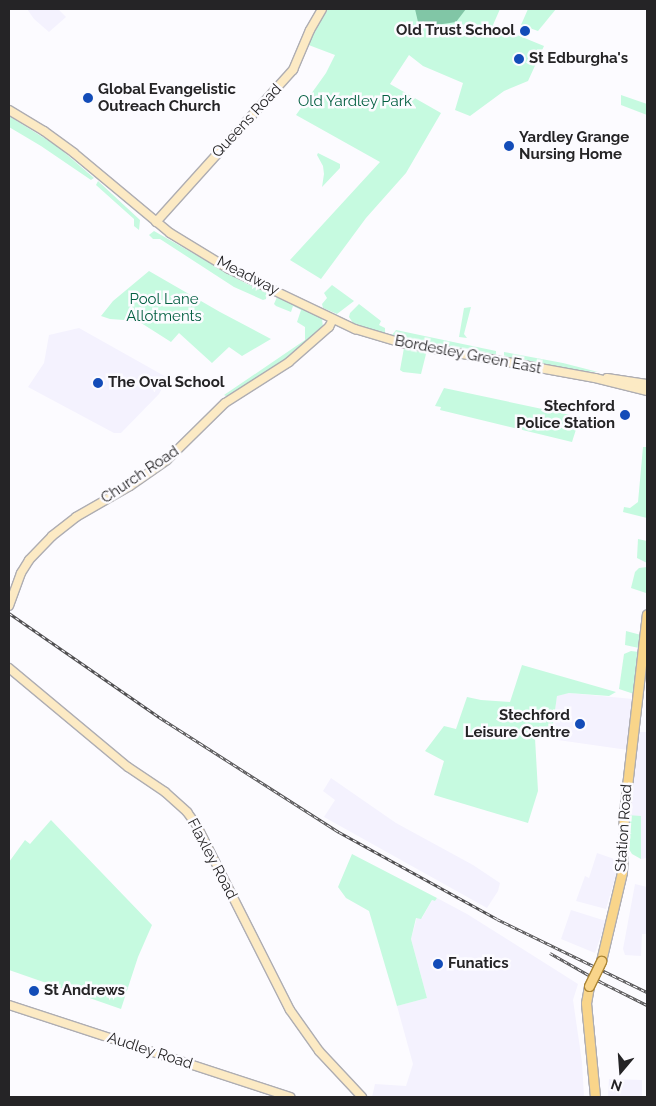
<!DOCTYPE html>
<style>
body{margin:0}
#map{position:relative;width:656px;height:1106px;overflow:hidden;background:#fcfbff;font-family:Raleway,sans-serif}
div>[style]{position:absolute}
.built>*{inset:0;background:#f4f2fe}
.green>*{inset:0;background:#c6fae0}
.forest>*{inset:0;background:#81c6a6}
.roads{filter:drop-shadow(1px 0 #aeadb2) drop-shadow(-1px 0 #aeadb2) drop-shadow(0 1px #aeadb2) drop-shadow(0 -1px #aeadb2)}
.secondary>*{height:8px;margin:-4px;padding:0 4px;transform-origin:4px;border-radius:4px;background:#fceac4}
.primary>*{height:9px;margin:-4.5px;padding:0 4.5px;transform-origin:4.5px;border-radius:4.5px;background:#f9d58a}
.rail>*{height:3px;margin-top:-1.5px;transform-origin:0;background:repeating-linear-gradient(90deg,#fcfbff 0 4px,#515052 0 8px);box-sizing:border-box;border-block:1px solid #515052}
.bridges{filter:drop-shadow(1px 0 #ac8534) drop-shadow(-1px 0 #ac8534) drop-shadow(0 1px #ac8534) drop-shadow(0 -1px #ac8534)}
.primary-bridge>*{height:9px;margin:-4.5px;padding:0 4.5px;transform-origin:4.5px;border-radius:4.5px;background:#f9d58a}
.dots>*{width:14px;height:14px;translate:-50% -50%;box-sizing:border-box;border:2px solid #fcfbff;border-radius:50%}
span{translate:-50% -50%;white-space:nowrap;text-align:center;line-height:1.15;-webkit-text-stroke:5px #fcfbff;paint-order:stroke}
.poi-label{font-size:15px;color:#252426;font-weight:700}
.right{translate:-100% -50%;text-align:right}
.left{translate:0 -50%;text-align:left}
.park-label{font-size:15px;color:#035f41}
.street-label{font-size:15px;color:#252426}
.frame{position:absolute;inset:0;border:10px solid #252426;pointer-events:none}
.north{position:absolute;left:596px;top:1046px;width:50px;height:50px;-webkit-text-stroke:4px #fcfbff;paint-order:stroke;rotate:198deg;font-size:14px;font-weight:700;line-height:20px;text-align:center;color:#252426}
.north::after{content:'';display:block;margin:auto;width:18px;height:22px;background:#252426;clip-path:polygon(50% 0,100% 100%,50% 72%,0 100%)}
</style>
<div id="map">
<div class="built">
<i style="clip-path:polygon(27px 9px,58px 9px,66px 17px,49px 32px,34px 19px)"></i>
<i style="clip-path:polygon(79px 328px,168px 378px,159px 394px,121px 433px,114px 433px,28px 387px,44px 363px,49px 335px)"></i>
<i style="clip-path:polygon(569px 693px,633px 699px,628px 750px,551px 739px,557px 695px)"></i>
<i style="clip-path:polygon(639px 732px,647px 732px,647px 858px,641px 859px,641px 817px,627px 815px)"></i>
<i style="clip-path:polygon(331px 778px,396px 823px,473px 865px,500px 883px,498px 891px,487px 908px,324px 817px,335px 800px,323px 791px)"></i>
<i style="clip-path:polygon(597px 853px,620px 861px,606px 909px,576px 901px,585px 876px,589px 878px)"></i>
<i style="clip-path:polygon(635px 884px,647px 887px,647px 934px,642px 934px,641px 956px,625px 955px,623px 949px)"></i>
<i style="clip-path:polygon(437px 898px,467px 914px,578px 984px,573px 1000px,582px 1062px,584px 1097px,372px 1097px,375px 1084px,406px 1086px,413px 1064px,397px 1006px,427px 998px,411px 939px,417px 917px,422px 918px,432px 900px,435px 901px)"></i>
<i style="clip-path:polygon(571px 910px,606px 921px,595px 953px,561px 939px)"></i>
<i style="clip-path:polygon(609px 1079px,642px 1080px,642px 1097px,608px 1097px)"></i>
</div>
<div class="green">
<i style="clip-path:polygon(328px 9px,500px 9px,493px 25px,544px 46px,528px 81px,504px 91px,470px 116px,455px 110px,463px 83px,423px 66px,409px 55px,390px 84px,441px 113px,406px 173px,366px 218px,321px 279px,290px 260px,380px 162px,296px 115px,326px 73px,335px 55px,306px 44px)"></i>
<i style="clip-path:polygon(528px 9px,556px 9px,538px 31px,521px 25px)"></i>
<i style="clip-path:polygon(621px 95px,647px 104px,647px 115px,621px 105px)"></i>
<i style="clip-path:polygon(9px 116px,57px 146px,94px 178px,91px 180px,41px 146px,9px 127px)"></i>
<i style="clip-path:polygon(318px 153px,340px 164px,340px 168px,322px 187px,324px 174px,323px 166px,317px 155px)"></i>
<i style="clip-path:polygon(98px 181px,140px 220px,139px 230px,134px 226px,134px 219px,96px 185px)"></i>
<i style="clip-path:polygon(154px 231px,247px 284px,267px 291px,266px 299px,263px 300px,234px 287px,160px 239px,153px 239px,149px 235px)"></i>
<i style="clip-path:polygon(149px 271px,220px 312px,271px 339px,242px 356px,229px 347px,212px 363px,179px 333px,171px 342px,138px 321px,110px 319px,101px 316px,113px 301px)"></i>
<i style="clip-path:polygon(332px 285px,354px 301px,337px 314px,323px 308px,322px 304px,327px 298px,324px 293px)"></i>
<i style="clip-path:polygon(277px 297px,316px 314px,322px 319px,323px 327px,287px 359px,228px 397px,224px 395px,305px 340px,305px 327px,297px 322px,301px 310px,293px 306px,291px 312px,276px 306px,274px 304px)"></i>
<i style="clip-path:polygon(359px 304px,381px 321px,379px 325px,385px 328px,385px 334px,353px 323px,349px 317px,350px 313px)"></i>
<i style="clip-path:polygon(471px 307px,464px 334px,467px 338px,459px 337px,464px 308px)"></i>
<i style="clip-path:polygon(396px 330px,496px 351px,496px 354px,494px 356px,392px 335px)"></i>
<i style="clip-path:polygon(404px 348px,425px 351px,426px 354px,421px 374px,403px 372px,400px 370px)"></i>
<i style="clip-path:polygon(504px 352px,563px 363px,598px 372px,561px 370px,504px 358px)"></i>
<i style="clip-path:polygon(444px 388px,580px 417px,572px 442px,440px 410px,441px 407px,435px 406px)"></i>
<i style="clip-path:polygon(643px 447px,647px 447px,647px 518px,623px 512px,624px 507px,630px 508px,638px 502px)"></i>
<i style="clip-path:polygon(638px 539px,647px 541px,647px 563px,637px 558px)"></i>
<i style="clip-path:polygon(647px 567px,646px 593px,631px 588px,635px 572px,639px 568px)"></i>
<i style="clip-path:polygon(626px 631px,641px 635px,639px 648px,625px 645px)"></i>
<i style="clip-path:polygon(631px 651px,639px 652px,634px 694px,619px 689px,624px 654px)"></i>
<i style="clip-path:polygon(522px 665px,616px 692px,609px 696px,569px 693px,557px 696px,551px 739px,535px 738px,538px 791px,528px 823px,434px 795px,444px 761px,425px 751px,444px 726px,456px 729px,467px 697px,481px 700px,510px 702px)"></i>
<i style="clip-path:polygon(627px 815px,641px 816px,641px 859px,632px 854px,627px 846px)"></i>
<i style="clip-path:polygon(51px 820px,152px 925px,138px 957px,121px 1009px,9px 970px,9px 862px,25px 840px,30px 844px)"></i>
<i style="clip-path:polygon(352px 854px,437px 898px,435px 901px,432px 900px,421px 919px,416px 918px,411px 939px,427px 998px,397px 1006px,369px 911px,346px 898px,338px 887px)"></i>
</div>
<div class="forest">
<i style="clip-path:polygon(415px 9px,466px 9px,456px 22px,430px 26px,418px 22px)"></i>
</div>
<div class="roads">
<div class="secondary">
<i style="left:9px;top:110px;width:41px;rotate:31deg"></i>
<i style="left:44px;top:131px;width:37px;rotate:36deg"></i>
<i style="left:74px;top:153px;width:125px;rotate:39.8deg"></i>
<i style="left:170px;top:233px;width:69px;rotate:31.4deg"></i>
<i style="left:229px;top:269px;width:140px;rotate:25.5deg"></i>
<i style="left:355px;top:329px;width:49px;rotate:16.6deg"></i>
<i style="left:402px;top:343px;width:196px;rotate:10.3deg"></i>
<i style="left:595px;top:378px;width:54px;rotate:14deg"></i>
<i style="left:156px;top:222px;width:205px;rotate:-48deg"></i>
<i style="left:293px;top:70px;width:43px;rotate:-67deg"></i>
<i style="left:310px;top:30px;width:24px;rotate:-60deg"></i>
<i style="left:607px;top:378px;width:40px;rotate:8.5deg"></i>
<i style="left:9px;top:606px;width:35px;rotate:-70deg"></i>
<i style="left:21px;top:573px;width:15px;rotate:-58deg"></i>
<i style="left:29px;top:560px;width:33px;rotate:-46deg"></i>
<i style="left:52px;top:536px;width:31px;rotate:-38deg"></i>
<i style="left:76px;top:517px;width:62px;rotate:-29.9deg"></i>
<i style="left:130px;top:486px;width:45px;rotate:-35.1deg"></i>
<i style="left:167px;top:460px;width:81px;rotate:-44.5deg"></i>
<i style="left:225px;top:403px;width:76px;rotate:-32.6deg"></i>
<i style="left:289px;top:362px;width:53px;rotate:-41.2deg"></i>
<i style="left:329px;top:327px;width:9px;rotate:-63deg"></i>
<i style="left:9px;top:668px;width:155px;rotate:39.8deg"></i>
<i style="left:128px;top:767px;width:45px;rotate:34deg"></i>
<i style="left:165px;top:792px;width:30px;rotate:42deg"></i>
<i style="left:187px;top:812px;width:17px;rotate:54deg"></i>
<i style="left:197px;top:826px;width:206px;rotate:63.2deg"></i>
<i style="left:290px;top:1010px;width:50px;rotate:54.7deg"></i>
<i style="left:319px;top:1051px;width:63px;rotate:46.9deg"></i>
<i style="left:9px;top:1005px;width:296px;rotate:18.1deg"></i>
</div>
<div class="primary">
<i style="left:601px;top:961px;width:91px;rotate:-76.7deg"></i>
<i style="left:622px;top:872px;width:60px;rotate:-88.1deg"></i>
<i style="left:624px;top:812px;width:199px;rotate:-83.4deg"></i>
<i style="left:589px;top:986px;width:17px;rotate:100deg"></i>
<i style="left:586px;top:1003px;width:94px;rotate:84.5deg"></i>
</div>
</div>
<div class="rail">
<i style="left:9px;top:613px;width:183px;rotate:34.7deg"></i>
<i style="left:159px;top:717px;width:214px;rotate:32.6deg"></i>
<i style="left:339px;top:832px;width:180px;rotate:28.8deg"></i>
<i style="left:497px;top:919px;width:167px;rotate:26deg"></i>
<i style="left:550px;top:953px;width:59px;rotate:29.6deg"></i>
<i style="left:601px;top:982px;width:51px;rotate:26.6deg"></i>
</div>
<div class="bridges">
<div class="primary-bridge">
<i style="left:589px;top:986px;width:28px;rotate:-64deg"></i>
</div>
</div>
<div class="dots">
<i style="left:525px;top:31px;background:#134cb8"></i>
<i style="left:519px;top:59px;background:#134cb8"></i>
<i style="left:88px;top:98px;background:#134cb8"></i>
<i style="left:509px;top:146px;background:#134cb8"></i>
<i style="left:98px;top:383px;background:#134cb8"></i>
<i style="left:625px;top:415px;background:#134cb8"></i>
<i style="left:580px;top:724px;background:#134cb8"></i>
<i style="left:438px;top:964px;background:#134cb8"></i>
<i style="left:34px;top:991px;background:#134cb8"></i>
</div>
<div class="poi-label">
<span class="right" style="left:515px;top:31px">Old Trust School</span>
<span class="left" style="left:529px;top:59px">St Edburgha's</span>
<span class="left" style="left:98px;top:98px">Global Evangelistic<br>Outreach Church</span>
<span class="left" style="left:519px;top:146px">Yardley Grange<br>Nursing Home</span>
<span class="left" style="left:108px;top:383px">The Oval School</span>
<span class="right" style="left:615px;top:415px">Stechford<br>Police Station</span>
<span class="right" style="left:570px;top:724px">Stechford<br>Leisure Centre</span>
<span class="left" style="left:448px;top:964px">Funatics</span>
<span class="left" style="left:44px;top:991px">St Andrews</span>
</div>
<div class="park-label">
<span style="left:355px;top:102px">Old Yardley Park</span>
<span style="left:164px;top:308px">Pool Lane<br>Allotments</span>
</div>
<div class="street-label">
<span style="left:247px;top:121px;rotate:-47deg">Queens Road</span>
<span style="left:248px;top:276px;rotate:27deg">Meadway</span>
<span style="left:468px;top:355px;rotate:11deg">Bordesley Green East</span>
<span style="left:140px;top:475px;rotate:-34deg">Church Road</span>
<span style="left:624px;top:828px;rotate:-86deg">Station Road</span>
<span style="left:212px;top:859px;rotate:62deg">Flaxley Road</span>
<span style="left:150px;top:1051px;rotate:18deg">Audley Road</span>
</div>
<div class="frame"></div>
<div class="north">N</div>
</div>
